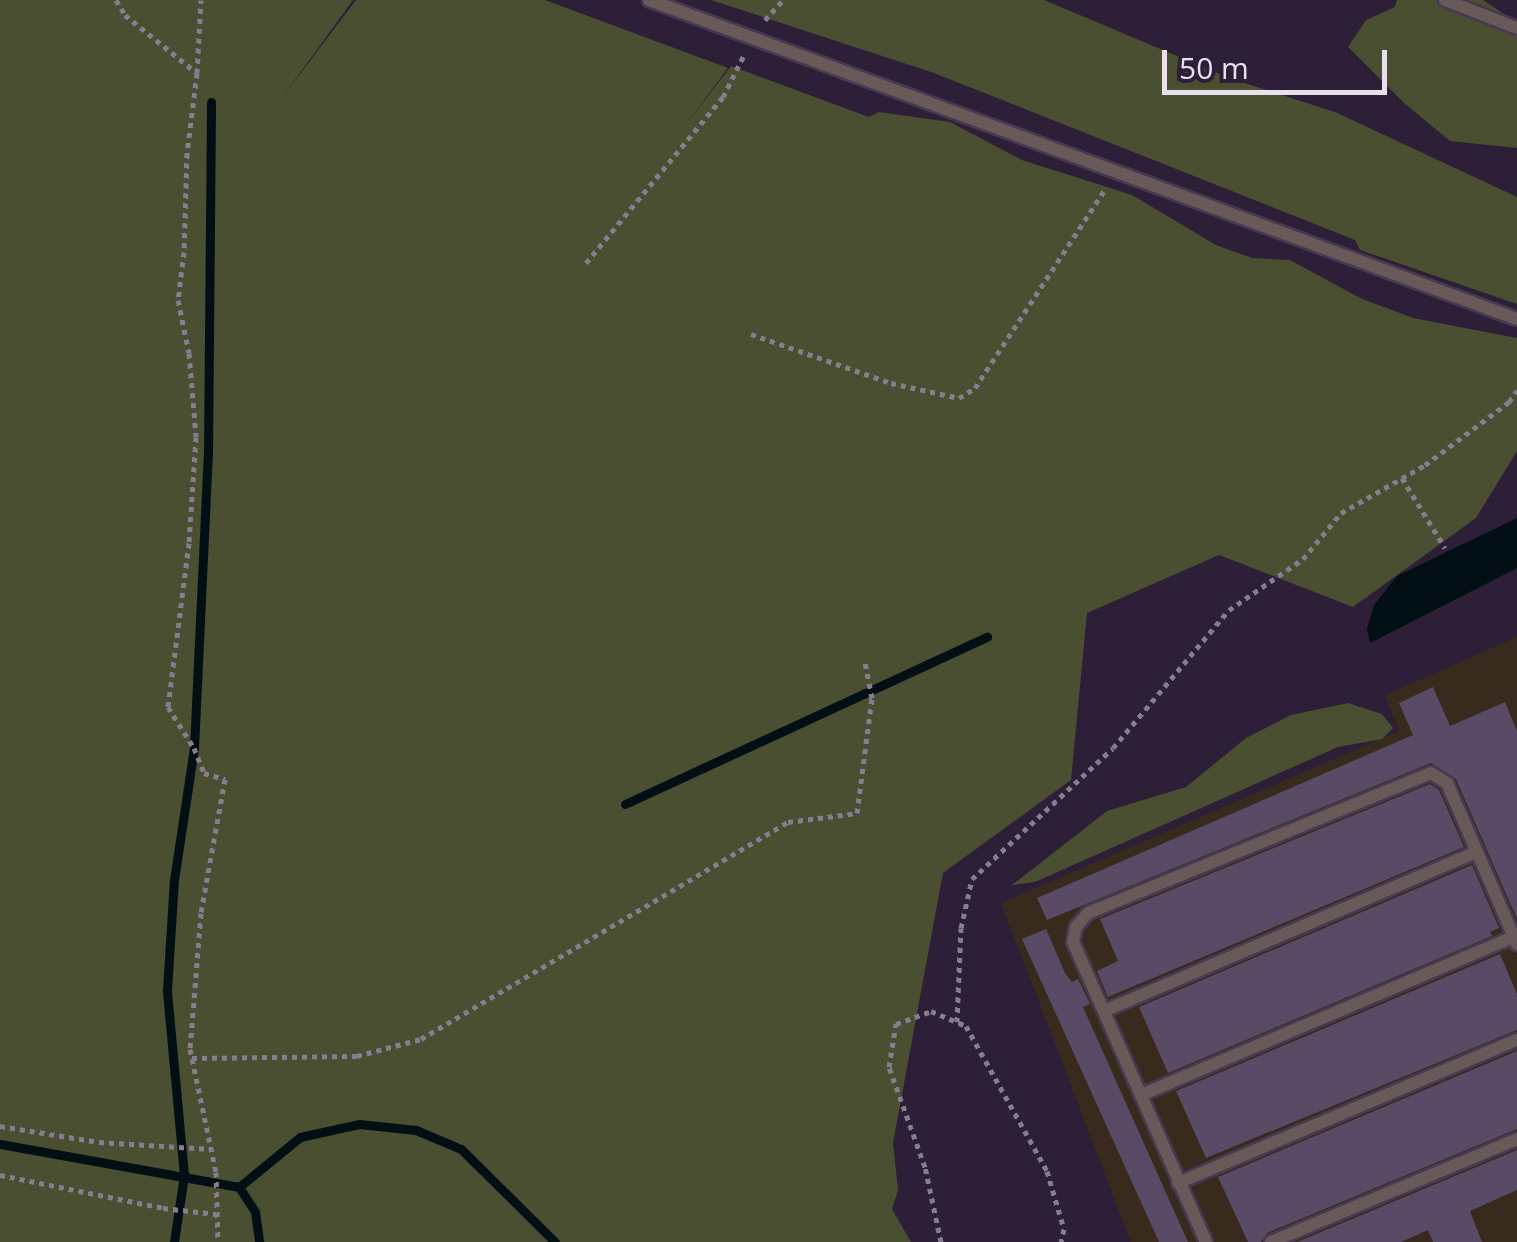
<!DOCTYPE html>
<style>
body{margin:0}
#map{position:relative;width:1517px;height:1242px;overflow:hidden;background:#2d1f37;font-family:"Open Sans",sans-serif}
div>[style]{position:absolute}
.industrial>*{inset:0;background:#382a1d}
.green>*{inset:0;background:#494f30}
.water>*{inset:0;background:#021016}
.stream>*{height:9px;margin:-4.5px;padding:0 4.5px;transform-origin:4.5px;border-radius:4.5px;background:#021016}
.building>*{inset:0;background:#594a65}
.path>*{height:5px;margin-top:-2.5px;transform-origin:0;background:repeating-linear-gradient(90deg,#887c90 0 5px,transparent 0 10px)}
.roads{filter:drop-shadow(2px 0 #473a51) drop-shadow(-2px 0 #473a51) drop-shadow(0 2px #473a51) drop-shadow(0 -2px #473a51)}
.lane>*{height:12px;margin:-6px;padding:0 6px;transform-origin:6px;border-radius:6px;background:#695958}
span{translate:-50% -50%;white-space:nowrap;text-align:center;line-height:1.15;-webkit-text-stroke:8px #2d1f37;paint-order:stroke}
.scale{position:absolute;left:1162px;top:50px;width:225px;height:45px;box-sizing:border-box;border:5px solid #e8dfef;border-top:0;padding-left:12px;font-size:30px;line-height:35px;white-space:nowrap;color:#e8dfef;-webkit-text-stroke:8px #2d1f37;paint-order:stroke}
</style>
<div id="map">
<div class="industrial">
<i style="clip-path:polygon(1517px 637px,1517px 1242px,1131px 1242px,1001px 903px,1399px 731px,1385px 695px)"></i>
</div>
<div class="green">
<i style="clip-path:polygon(0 0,353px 0,281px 99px,356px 0,545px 0,728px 68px,684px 127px,731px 66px,869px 117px,879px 112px,950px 122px,1022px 160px,1132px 195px,1216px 245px,1252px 258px,1290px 260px,1360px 298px,1413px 318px,1517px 338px,1517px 451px,1476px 518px,1353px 607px,1219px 555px,1087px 613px,1071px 780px,943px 873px,893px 1143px,898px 1190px,892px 1209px,911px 1242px,0 1242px)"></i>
<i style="clip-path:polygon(711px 0,1044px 0,1232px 79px,1335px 112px,1517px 197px,1517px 304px,1360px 250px,1355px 240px,934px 73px)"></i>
<i style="clip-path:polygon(1397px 0,1483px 0,1517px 23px,1517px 148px,1450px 141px,1404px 103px,1348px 47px,1366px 20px,1395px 7px)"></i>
<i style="clip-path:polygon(1348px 703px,1382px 714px,1393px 728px,1382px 739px,1338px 747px,1035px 882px,1012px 885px,1107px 811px,1186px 787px,1246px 738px,1291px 715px)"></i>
</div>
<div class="water">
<i style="clip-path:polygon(1517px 518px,1517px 568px,1370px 643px,1367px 629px,1374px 605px,1397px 576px)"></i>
</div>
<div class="stream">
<i style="left:625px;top:804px;width:399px;rotate:-24.8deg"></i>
<i style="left:0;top:1144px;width:243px;rotate:10.2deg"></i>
<i style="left:239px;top:1187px;width:30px;rotate:57deg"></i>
<i style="left:255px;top:1212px;width:30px;rotate:82deg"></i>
<i style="left:239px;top:1187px;width:79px;rotate:-39.3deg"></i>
<i style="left:300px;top:1137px;width:60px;rotate:-12.4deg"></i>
<i style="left:359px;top:1124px;width:57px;rotate:6deg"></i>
<i style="left:416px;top:1130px;width:49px;rotate:22.9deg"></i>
<i style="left:461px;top:1149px;width:132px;rotate:44.7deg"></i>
<i style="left:174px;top:1242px;width:68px;rotate:-81.5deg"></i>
<i style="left:184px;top:1175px;width:186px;rotate:-95.3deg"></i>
<i style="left:167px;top:990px;width:110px;rotate:-86.4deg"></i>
<i style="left:174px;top:880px;width:134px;rotate:-81.4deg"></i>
<i style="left:194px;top:748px;width:295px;rotate:-87.3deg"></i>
<i style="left:208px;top:453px;width:351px;rotate:-89.5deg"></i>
</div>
<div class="building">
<i style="clip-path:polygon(1433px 687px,1450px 726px,1505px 702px,1517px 731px,1517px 919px,1456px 779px,1431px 763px,1047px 920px,1037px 898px,1413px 735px,1399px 703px)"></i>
<i style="clip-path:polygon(1430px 784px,1439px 790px,1464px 847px,1108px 997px,1097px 971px,1118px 961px,1100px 919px)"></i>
<i style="clip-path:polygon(1472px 865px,1499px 928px,1490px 932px,1492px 936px,1168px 1073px,1139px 1007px)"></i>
<i style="clip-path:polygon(1046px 929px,1065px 973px,1072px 982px,1078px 979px,1090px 1004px,1083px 1007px,1188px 1242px,1159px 1242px,1022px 939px)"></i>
<i style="clip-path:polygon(1500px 954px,1517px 994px,1517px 1030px,1206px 1158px,1176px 1091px)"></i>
<i style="clip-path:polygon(1517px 1051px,1517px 1129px,1267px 1233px,1261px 1242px,1248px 1242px,1218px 1177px)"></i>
<i style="clip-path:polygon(1517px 1150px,1517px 1190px,1470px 1211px,1482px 1242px,1433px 1242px,1428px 1230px,1401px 1242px,1297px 1242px)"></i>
</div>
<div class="path">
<i style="left:116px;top:0;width:17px;rotate:59deg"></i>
<i style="left:125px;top:15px;width:92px;rotate:38.9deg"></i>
<i style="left:197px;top:73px;width:81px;rotate:97.1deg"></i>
<i style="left:187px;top:153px;width:99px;rotate:91.7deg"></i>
<i style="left:184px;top:252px;width:48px;rotate:97.1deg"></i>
<i style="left:178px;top:300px;width:54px;rotate:78.3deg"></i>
<i style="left:189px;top:353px;width:84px;rotate:85.2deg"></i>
<i style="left:196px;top:437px;width:106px;rotate:93.8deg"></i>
<i style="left:189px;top:543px;width:165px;rotate:97.3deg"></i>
<i style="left:168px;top:707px;width:49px;rotate:57.6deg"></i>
<i style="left:194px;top:748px;width:27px;rotate:68deg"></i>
<i style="left:204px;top:773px;width:22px;rotate:16deg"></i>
<i style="left:225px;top:779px;width:136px;rotate:100.2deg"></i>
<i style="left:201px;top:913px;width:136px;rotate:94.6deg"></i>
<i style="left:190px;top:1049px;width:126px;rotate:78.1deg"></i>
<i style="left:216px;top:1172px;width:70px;rotate:88.4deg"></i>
<i style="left:765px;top:20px;width:27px;rotate:-48deg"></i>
<i style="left:197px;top:73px;width:73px;rotate:-86.9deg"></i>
<i style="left:586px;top:263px;width:215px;rotate:-50.5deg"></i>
<i style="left:723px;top:97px;width:47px;rotate:-63.4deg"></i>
<i style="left:751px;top:334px;width:148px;rotate:19.3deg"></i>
<i style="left:891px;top:383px;width:70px;rotate:12.4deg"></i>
<i style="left:959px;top:398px;width:19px;rotate:-32deg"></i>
<i style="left:975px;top:388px;width:235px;rotate:-56.8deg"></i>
<i style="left:1402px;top:478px;width:82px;rotate:58.4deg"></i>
<i style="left:957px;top:1022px;width:94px;rotate:-87.6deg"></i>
<i style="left:961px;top:928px;width:50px;rotate:-77.3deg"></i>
<i style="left:972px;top:879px;width:192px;rotate:-42.9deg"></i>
<i style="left:1113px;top:748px;width:180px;rotate:-50deg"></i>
<i style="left:1229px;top:610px;width:90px;rotate:-34.6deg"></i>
<i style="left:1303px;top:559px;width:60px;rotate:-50.4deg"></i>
<i style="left:1341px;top:513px;width:97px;rotate:-29.7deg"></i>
<i style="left:1425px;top:465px;width:105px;rotate:-36.9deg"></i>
<i style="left:1509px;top:402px;width:14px;rotate:-56deg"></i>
<i style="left:192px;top:1058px;width:165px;rotate:-0.7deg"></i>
<i style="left:357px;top:1056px;width:66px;rotate:-14.9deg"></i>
<i style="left:421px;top:1039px;width:426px;rotate:-30.6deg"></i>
<i style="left:788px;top:822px;width:70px;rotate:-7.4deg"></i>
<i style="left:857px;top:813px;width:116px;rotate:-82.6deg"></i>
<i style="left:872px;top:698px;width:37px;rotate:-101deg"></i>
<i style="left:0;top:1126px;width:100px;rotate:9.2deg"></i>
<i style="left:99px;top:1142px;width:112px;rotate:3.6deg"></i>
<i style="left:0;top:1175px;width:166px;rotate:11.4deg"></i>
<i style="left:163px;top:1208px;width:53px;rotate:6.5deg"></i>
<i style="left:941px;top:1242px;width:77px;rotate:-102deg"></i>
<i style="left:925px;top:1167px;width:106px;rotate:-109.8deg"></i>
<i style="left:889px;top:1067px;width:44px;rotate:-80.8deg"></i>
<i style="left:896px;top:1024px;width:37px;rotate:-20deg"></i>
<i style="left:931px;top:1011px;width:38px;rotate:23deg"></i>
<i style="left:966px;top:1026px;width:166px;rotate:60.8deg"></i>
<i style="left:1047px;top:1171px;width:60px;rotate:73.7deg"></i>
<i style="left:1064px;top:1229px;width:13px;rotate:103deg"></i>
</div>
<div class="roads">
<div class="lane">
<i style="left:649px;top:0;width:925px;rotate:20.18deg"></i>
<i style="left:1445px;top:0;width:77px;rotate:21.3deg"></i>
<i style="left:1104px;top:1011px;width:405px;rotate:-23.1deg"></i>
<i style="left:1141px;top:1095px;width:405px;rotate:-23deg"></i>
<i style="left:1178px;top:1183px;width:368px;rotate:-22.9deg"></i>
<i style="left:1206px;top:1242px;width:328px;rotate:-113.9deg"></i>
<i style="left:1073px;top:942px;width:15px;rotate:-79deg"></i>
<i style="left:1076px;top:927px;width:18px;rotate:-49deg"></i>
<i style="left:1088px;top:913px;width:370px;rotate:-22.2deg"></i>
<i style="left:1431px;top:773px;width:19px;rotate:32deg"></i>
<i style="left:1447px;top:783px;width:176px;rotate:66.5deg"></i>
<i style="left:1271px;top:1242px;width:267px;rotate:-22.7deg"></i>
</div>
</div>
<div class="scale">50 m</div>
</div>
